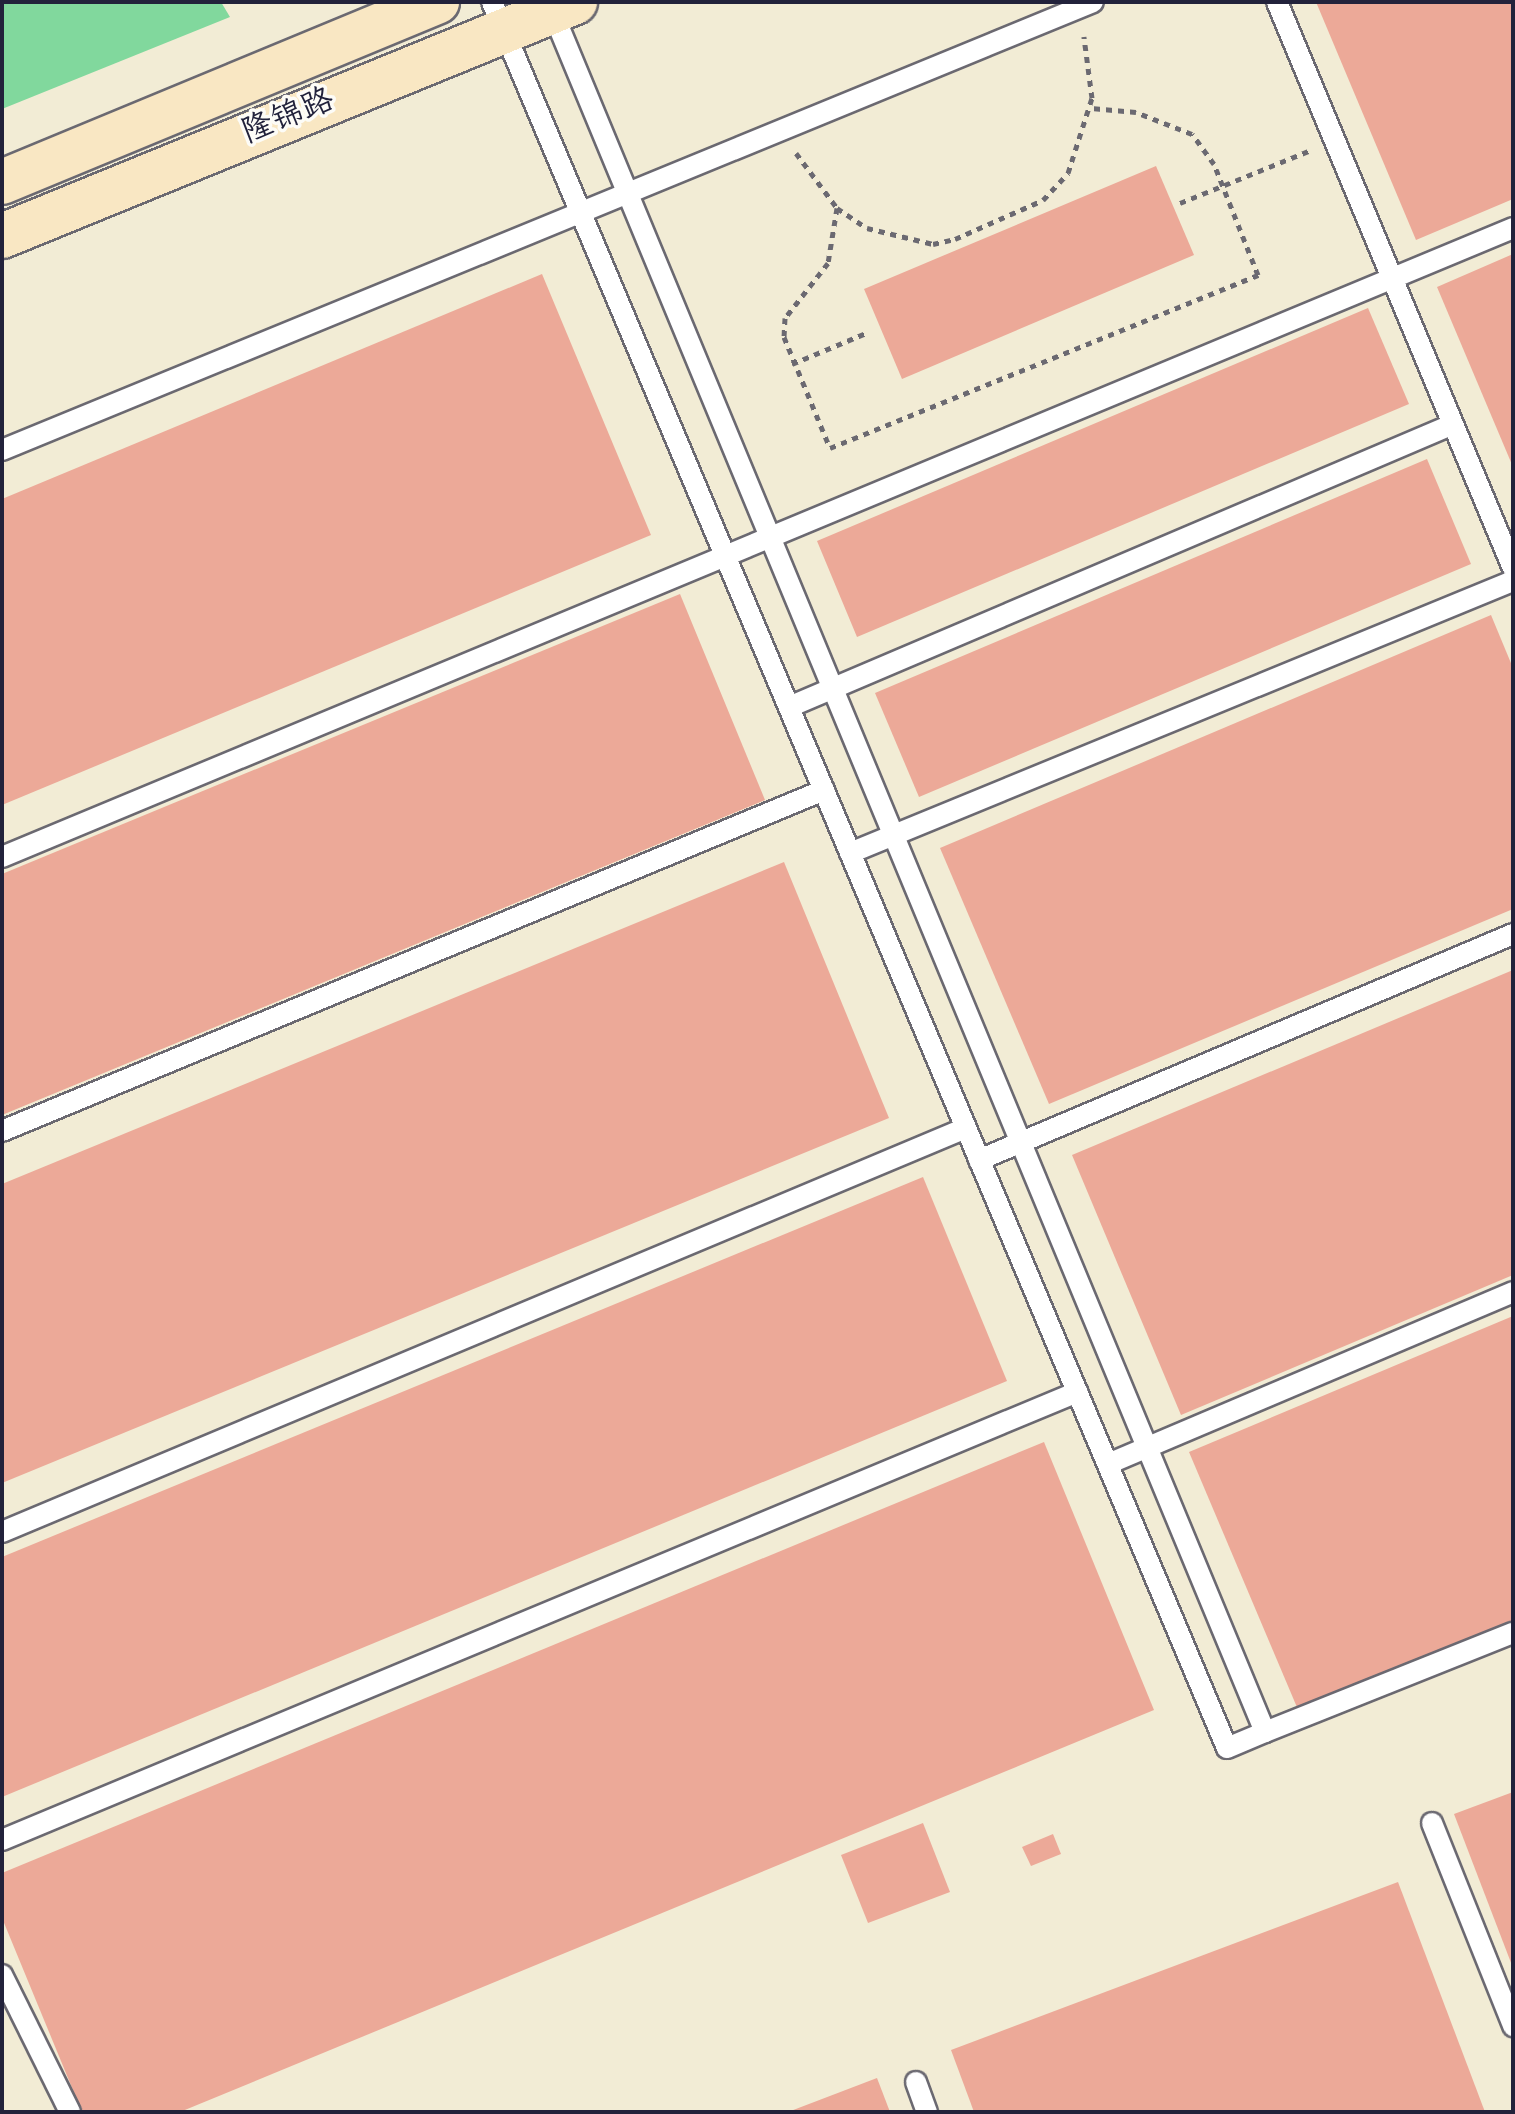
<!DOCTYPE html>
<meta charset="utf-8">
<style>
body{margin:0}
#map{position:relative;width:1515px;height:2114px;overflow:hidden;background:#f2ecd5;font-family:Dekko,"LXGW WenKai TC",sans-serif}
div>[style]{position:absolute}
.green>*{inset:0;background:#81d89d}
.building>*{inset:0;background:#eca998}
.path>*{height:5px;margin-top:-2.5px;transform-origin:0;background:repeating-linear-gradient(90deg,#6b6971 0 6px,transparent 0 12px)}
.roads{filter:drop-shadow(2px 0 #6b6971) drop-shadow(-2px 0 #6b6971) drop-shadow(0 2px #6b6971) drop-shadow(0 -2px #6b6971)}
.service>*{height:20px;margin:-10px;padding:0 10px;transform-origin:10px;border-radius:10px;background:#fff}
.secondary>*{height:44px;margin:-22px;padding:0 22px;transform-origin:22px;border-radius:22px;background:#f9e7c3}
span{translate:-50% -50%;white-space:nowrap;text-align:center;line-height:1.15;-webkit-text-stroke:7px #fdfcf7;paint-order:stroke}
.street-label{font-size:32px;color:#22223b}
.frame{position:absolute;inset:0;border:4px solid #22223b;pointer-events:none}
</style>
<div id="map">
<div class="green">
<i style="clip-path:polygon(2px 2px,221px 2px,230px 17px,2px 109px)"></i>
</div>
<div class="building">
<i style="clip-path:polygon(1316px 2px,1513px 2px,1513px 199px,1416px 240px)"></i>
<i style="clip-path:polygon(1156px 166px,1194px 255px,902px 379px,864px 289px)"></i>
<i style="clip-path:polygon(1513px 254px,1513px 467px,1437px 287px)"></i>
<i style="clip-path:polygon(542px 274px,651px 535px,2px 805px,2px 499px)"></i>
<i style="clip-path:polygon(1368px 308px,1409px 404px,857px 637px,817px 541px)"></i>
<i style="clip-path:polygon(1427px 459px,1471px 564px,919px 797px,875px 693px)"></i>
<i style="clip-path:polygon(680px 594px,765px 800px,2px 1115px,2px 874px)"></i>
<i style="clip-path:polygon(1491px 615px,1513px 668px,1513px 909px,1049px 1104px,940px 848px)"></i>
<i style="clip-path:polygon(784px 862px,889px 1118px,2px 1483px,2px 1184px)"></i>
<i style="clip-path:polygon(1513px 970px,1513px 1275px,1181px 1415px,1072px 1155px)"></i>
<i style="clip-path:polygon(923px 1177px,1007px 1381px,2px 1797px,2px 1557px)"></i>
<i style="clip-path:polygon(1513px 1316px,1513px 1622px,1299px 1712px,1189px 1452px)"></i>
<i style="clip-path:polygon(1044px 1442px,1154px 1710px,180px 2112px,82px 2112px,2px 1918px,2px 1873px)"></i>
<i style="clip-path:polygon(1513px 1792px,1513px 1968px,1454px 1814px)"></i>
<i style="clip-path:polygon(923px 1823px,950px 1892px,868px 1923px,841px 1855px)"></i>
<i style="clip-path:polygon(1053px 1834px,1061px 1854px,1031px 1866px,1022px 1847px)"></i>
<i style="clip-path:polygon(1398px 1882px,1485px 2112px,974px 2112px,951px 2050px)"></i>
<i style="clip-path:polygon(877px 2078px,890px 2112px,788px 2112px)"></i>
</div>
<div class="path">
<i style="left:796px;top:153px;width:69px;rotate:53.3deg"></i>
<i style="left:837px;top:208px;width:36px;rotate:34deg"></i>
<i style="left:867px;top:228px;width:68px;rotate:13.6deg"></i>
<i style="left:933px;top:244px;width:23px;rotate:-13deg"></i>
<i style="left:955px;top:239px;width:96px;rotate:-23.9deg"></i>
<i style="left:1043px;top:200px;width:37px;rotate:-47deg"></i>
<i style="left:1068px;top:173px;width:79px;rotate:-72.3deg"></i>
<i style="left:1092px;top:98px;width:62px;rotate:-97.5deg"></i>
<i style="left:1180px;top:203px;width:139px;rotate:-22deg"></i>
<i style="left:837px;top:208px;width:56px;rotate:99.3deg"></i>
<i style="left:828px;top:263px;width:70px;rotate:128deg"></i>
<i style="left:785px;top:318px;width:19px;rotate:93deg"></i>
<i style="left:784px;top:337px;width:120px;rotate:67.5deg"></i>
<i style="left:830px;top:448px;width:462px;rotate:-22deg"></i>
<i style="left:1258px;top:275px;width:119px;rotate:-111.6deg"></i>
<i style="left:1214px;top:164px;width:37px;rotate:-126deg"></i>
<i style="left:1192px;top:134px;width:60px;rotate:-158.6deg"></i>
<i style="left:1136px;top:112px;width:45px;rotate:-174.9deg"></i>
<i style="left:792px;top:364px;width:80px;rotate:-22.7deg"></i>
</div>
<div class="roads">
<div class="service">
<i style="left:492px;top:2px;width:1894px;rotate:67.17deg"></i>
<i style="left:1227px;top:1748px;width:41px;rotate:-22.8deg"></i>
<i style="left:1265px;top:1732px;width:1868px;rotate:-112.5deg"></i>
<i style="left:1277px;top:2px;width:613px;rotate:67.37deg"></i>
<i style="left:2px;top:450px;width:1179px;rotate:-22.32deg"></i>
<i style="left:789px;top:707px;width:720px;rotate:-23.07deg"></i>
<i style="left:850px;top:853px;width:717px;rotate:-22.31deg"></i>
<i style="left:2px;top:857px;width:1637px;rotate:-22.6deg"></i>
<i style="left:2px;top:1131px;width:890px;rotate:-22.53deg"></i>
<i style="left:979px;top:1160px;width:580px;rotate:-22.94deg"></i>
<i style="left:1108px;top:1464px;width:440px;rotate:-23deg"></i>
<i style="left:2px;top:1532px;width:1045px;rotate:-22.74deg"></i>
<i style="left:1265px;top:1732px;width:267px;rotate:-21.8deg"></i>
<i style="left:1432px;top:1823px;width:219px;rotate:68.2deg"></i>
<i style="left:2px;top:1840px;width:1165px;rotate:-22.62deg"></i>
<i style="left:2px;top:1975px;width:153px;rotate:63.6deg"></i>
<i style="left:916px;top:2082px;width:32px;rotate:70deg"></i>
</div>
<div class="secondary">
<i style="left:2px;top:182px;width:471px;rotate:-22.5deg"></i>
<i style="left:2px;top:236px;width:619px;rotate:-22.21deg"></i>
</div>
</div>
<div class="street-label">
<span style="left:289px;top:119px;rotate:-22deg">隆锦路</span>
</div>
<div class="frame"></div>
</div>
